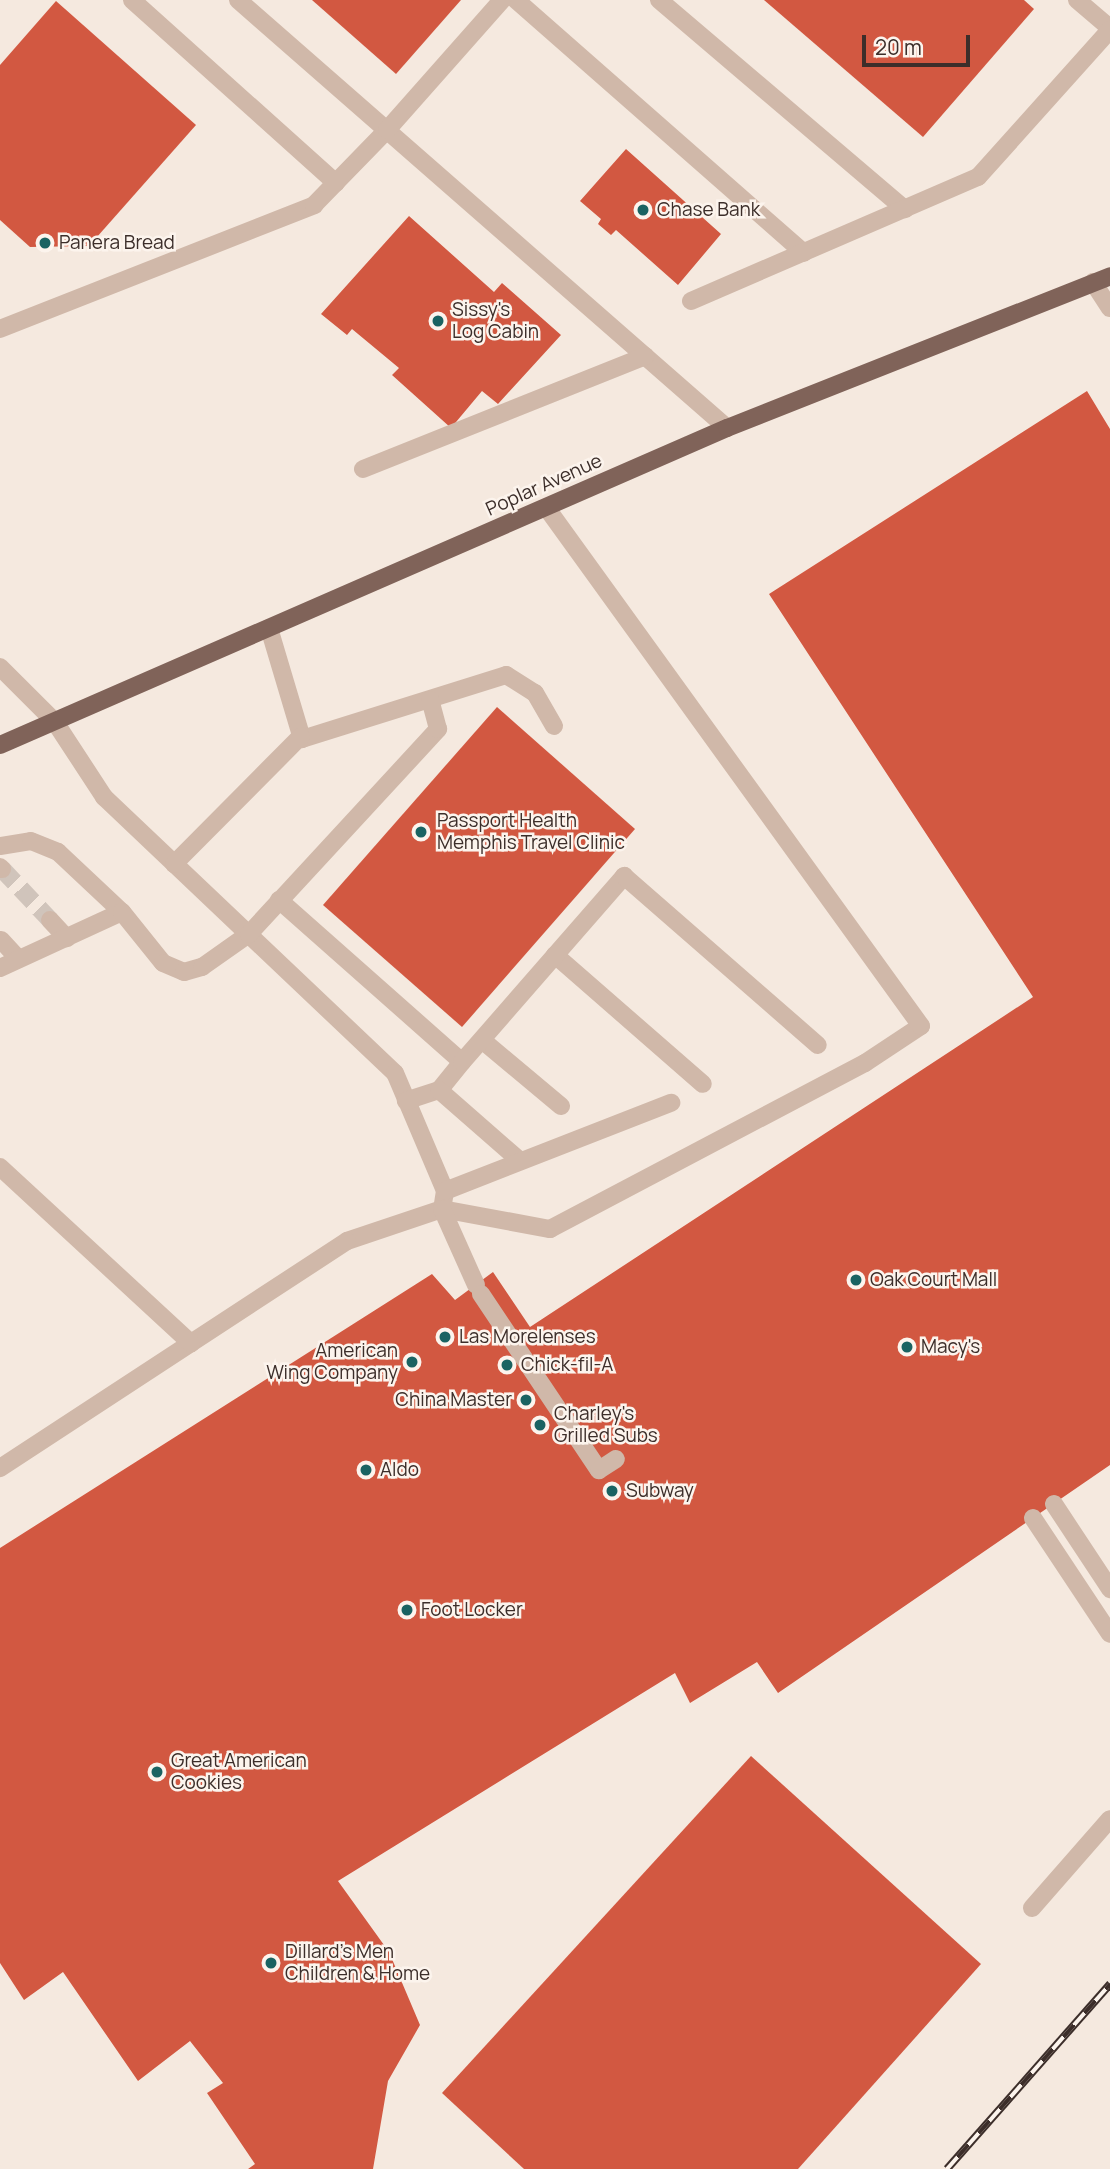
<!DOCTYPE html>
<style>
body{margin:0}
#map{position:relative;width:1110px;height:2169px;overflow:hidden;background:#f5e9df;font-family:Manrope,sans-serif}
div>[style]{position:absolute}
.building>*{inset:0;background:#d25841}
.minor-tunnel>*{height:18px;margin-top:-9px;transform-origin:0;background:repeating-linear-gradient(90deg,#d0c4bb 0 18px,transparent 0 27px)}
.minor>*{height:18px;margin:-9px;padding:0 9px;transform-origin:9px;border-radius:9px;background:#d0b8a9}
.major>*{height:18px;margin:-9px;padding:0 9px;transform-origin:9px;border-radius:9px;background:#806359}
.rail>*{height:8px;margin-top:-4px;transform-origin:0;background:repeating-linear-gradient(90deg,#fcf4ed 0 16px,#3c2e2a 0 32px);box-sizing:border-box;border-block:2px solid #3c2e2a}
.dots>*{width:19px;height:19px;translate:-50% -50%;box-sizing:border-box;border:4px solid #fcf4ed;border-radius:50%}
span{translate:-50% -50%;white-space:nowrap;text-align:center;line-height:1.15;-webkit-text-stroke:5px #fcf4ed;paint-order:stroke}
.poi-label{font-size:19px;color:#3c2e2a}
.left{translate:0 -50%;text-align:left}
.right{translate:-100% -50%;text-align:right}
.street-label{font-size:19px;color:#3c2e2a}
.scale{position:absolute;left:862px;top:35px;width:108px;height:32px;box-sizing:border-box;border:4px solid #3c2e2a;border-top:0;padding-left:9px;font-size:21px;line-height:24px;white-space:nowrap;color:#3c2e2a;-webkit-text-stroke:5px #fcf4ed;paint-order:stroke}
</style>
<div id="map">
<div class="building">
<i style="clip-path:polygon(312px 0,461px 0,396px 74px)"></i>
<i style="clip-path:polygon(764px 0,1024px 0,1034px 9px,923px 137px)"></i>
<i style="clip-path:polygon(56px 1px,196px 125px,89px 246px,30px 247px,0 220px,0 65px)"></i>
<i style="clip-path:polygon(626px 149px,721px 234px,678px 285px,616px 230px,611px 235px,598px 224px,601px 219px,580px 201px)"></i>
<i style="clip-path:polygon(409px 216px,494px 292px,502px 283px,561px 335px,498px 404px,482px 391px,451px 428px,392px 375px,399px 368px,352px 329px,347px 335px,321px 314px)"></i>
<i style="clip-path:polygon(1087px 391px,1110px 429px,1110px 1465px,778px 1693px,757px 1662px,690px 1703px,675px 1673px,338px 1881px,389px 1952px,420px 2025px,388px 2081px,373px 2169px,248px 2169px,255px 2164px,207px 2093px,223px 2083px,190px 2041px,138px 2081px,63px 1972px,24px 2000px,0 1963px,0 1548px,432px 1274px,455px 1300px,493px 1272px,530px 1327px,1033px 997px,769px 594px)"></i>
<i style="clip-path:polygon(497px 707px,635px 829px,462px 1027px,323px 905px)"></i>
<i style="clip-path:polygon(751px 1756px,981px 1964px,798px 2169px,524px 2169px,442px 2093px)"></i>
</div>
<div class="minor-tunnel">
<i style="left:2px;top:869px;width:70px;rotate:46.7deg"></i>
</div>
<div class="minor">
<i style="left:132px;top:0;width:274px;rotate:41.9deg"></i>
<i style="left:238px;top:0;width:650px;rotate:41.19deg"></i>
<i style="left:516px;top:0;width:383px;rotate:41.3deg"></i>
<i style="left:659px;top:0;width:323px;rotate:40.4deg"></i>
<i style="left:1077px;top:0;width:43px;rotate:40.3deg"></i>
<i style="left:1093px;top:282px;width:31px;rotate:57deg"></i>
<i style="left:691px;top:301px;width:313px;rotate:-23.4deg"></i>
<i style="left:978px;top:177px;width:198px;rotate:-48.1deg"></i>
<i style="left:0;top:329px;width:338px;rotate:-21.5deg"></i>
<i style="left:314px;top:205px;width:105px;rotate:-45.8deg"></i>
<i style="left:387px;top:130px;width:174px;rotate:-48.5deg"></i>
<i style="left:363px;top:469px;width:304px;rotate:-21.8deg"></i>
<i style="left:269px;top:628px;width:116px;rotate:73.4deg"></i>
<i style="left:302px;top:739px;width:214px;rotate:-17.4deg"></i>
<i style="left:506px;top:675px;width:34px;rotate:32deg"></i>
<i style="left:535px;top:693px;width:38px;rotate:60deg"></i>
<i style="left:0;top:667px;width:78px;rotate:45deg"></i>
<i style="left:55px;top:722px;width:90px;rotate:56.8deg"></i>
<i style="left:104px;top:797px;width:401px;rotate:43.5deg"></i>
<i style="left:395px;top:1073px;width:128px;rotate:67deg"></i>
<i style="left:445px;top:1191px;width:18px;rotate:99deg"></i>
<i style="left:442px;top:1209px;width:100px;rotate:161.4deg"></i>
<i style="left:347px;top:1241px;width:415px;rotate:146.8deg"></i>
<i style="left:0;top:846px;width:31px;rotate:-9deg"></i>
<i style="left:31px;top:841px;width:29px;rotate:22deg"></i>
<i style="left:58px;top:852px;width:88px;rotate:43.2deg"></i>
<i style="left:174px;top:864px;width:180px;rotate:-45.2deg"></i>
<i style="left:0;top:867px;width:3px;rotate:45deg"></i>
<i style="left:279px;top:900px;width:244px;rotate:41.5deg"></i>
<i style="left:462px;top:1062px;width:36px;rotate:129deg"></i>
<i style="left:439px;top:1090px;width:35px;rotate:162deg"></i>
<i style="left:50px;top:920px;width:25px;rotate:47deg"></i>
<i style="left:1px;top:940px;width:26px;rotate:47deg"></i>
<i style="left:555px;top:955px;width:196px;rotate:41.1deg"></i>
<i style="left:0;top:968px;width:134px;rotate:-24.7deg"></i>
<i style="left:122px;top:912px;width:65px;rotate:51.2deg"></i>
<i style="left:163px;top:963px;width:23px;rotate:23deg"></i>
<i style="left:184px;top:972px;width:19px;rotate:-16deg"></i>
<i style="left:202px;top:967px;width:57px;rotate:-35.1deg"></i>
<i style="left:249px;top:934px;width:279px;rotate:-47.3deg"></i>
<i style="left:438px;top:729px;width:30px;rotate:-105deg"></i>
<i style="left:482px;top:1040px;width:103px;rotate:39.9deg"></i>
<i style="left:462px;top:1062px;width:247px;rotate:-48.9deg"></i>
<i style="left:624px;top:876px;width:257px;rotate:41.1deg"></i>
<i style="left:439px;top:1090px;width:108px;rotate:41.2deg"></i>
<i style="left:0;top:1167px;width:260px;rotate:42.7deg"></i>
<i style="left:445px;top:1191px;width:243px;rotate:-21.3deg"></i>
<i style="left:442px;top:1209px;width:110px;rotate:10.5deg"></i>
<i style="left:550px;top:1229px;width:356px;rotate:-27.8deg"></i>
<i style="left:865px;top:1063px;width:67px;rotate:-33.5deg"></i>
<i style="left:921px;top:1026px;width:640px;rotate:-125.85deg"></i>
<i style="left:442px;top:1209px;width:83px;rotate:65.9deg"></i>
<i style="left:481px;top:1294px;width:212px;rotate:56.2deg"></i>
<i style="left:599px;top:1470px;width:20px;rotate:-33deg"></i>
<i style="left:1054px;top:1504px;width:102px;rotate:56.6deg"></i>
<i style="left:1033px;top:1518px;width:139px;rotate:56.4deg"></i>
<i style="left:1032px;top:1908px;width:118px;rotate:-48.8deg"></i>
</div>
<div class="major">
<i style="left:0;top:745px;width:793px;rotate:-23.56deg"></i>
<i style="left:727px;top:428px;width:412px;rotate:-21.6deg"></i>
</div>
<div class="rail">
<i style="left:947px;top:2169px;width:247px;rotate:-48.6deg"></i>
</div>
<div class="dots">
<i style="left:643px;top:210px;background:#1a6362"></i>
<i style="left:45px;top:243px;background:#1a6362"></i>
<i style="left:438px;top:321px;background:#1a6362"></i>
<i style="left:421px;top:832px;background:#1a6362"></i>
<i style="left:856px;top:1280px;background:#1a6362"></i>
<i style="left:445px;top:1337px;background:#1a6362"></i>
<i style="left:907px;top:1347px;background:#1a6362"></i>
<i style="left:412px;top:1362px;background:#1a6362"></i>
<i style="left:507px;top:1365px;background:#1a6362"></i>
<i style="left:526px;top:1400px;background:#1a6362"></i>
<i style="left:540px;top:1425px;background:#1a6362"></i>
<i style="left:366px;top:1470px;background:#1a6362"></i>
<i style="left:612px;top:1491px;background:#1a6362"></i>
<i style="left:407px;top:1610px;background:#1a6362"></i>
<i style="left:157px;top:1772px;background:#1a6362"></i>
<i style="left:271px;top:1963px;background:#1a6362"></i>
</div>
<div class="poi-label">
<span class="left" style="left:657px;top:210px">Chase Bank</span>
<span class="left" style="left:59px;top:243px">Panera Bread</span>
<span class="left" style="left:452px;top:321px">Sissy's<br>Log Cabin</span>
<span class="left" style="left:437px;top:832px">Passport Health<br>Memphis Travel Clinic</span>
<span class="left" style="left:870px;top:1280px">Oak Court Mall</span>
<span class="left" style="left:459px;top:1337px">Las Morelenses</span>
<span class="left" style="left:921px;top:1347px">Macy's</span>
<span class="right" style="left:398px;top:1362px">American<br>Wing Company</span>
<span class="left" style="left:521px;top:1365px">Chick-fil-A</span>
<span class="right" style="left:512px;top:1400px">China Master</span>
<span class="left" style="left:554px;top:1425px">Charley's<br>Grilled Subs</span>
<span class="left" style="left:380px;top:1470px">Aldo</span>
<span class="left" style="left:626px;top:1491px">Subway</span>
<span class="left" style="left:421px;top:1610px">Foot Locker</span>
<span class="left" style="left:171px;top:1772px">Great American<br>Cookies</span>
<span class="left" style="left:285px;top:1963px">Dillard's Men<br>Children &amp; Home</span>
</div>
<div class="street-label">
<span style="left:544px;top:485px;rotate:-24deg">Poplar Avenue</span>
</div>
<div class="scale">20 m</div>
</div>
